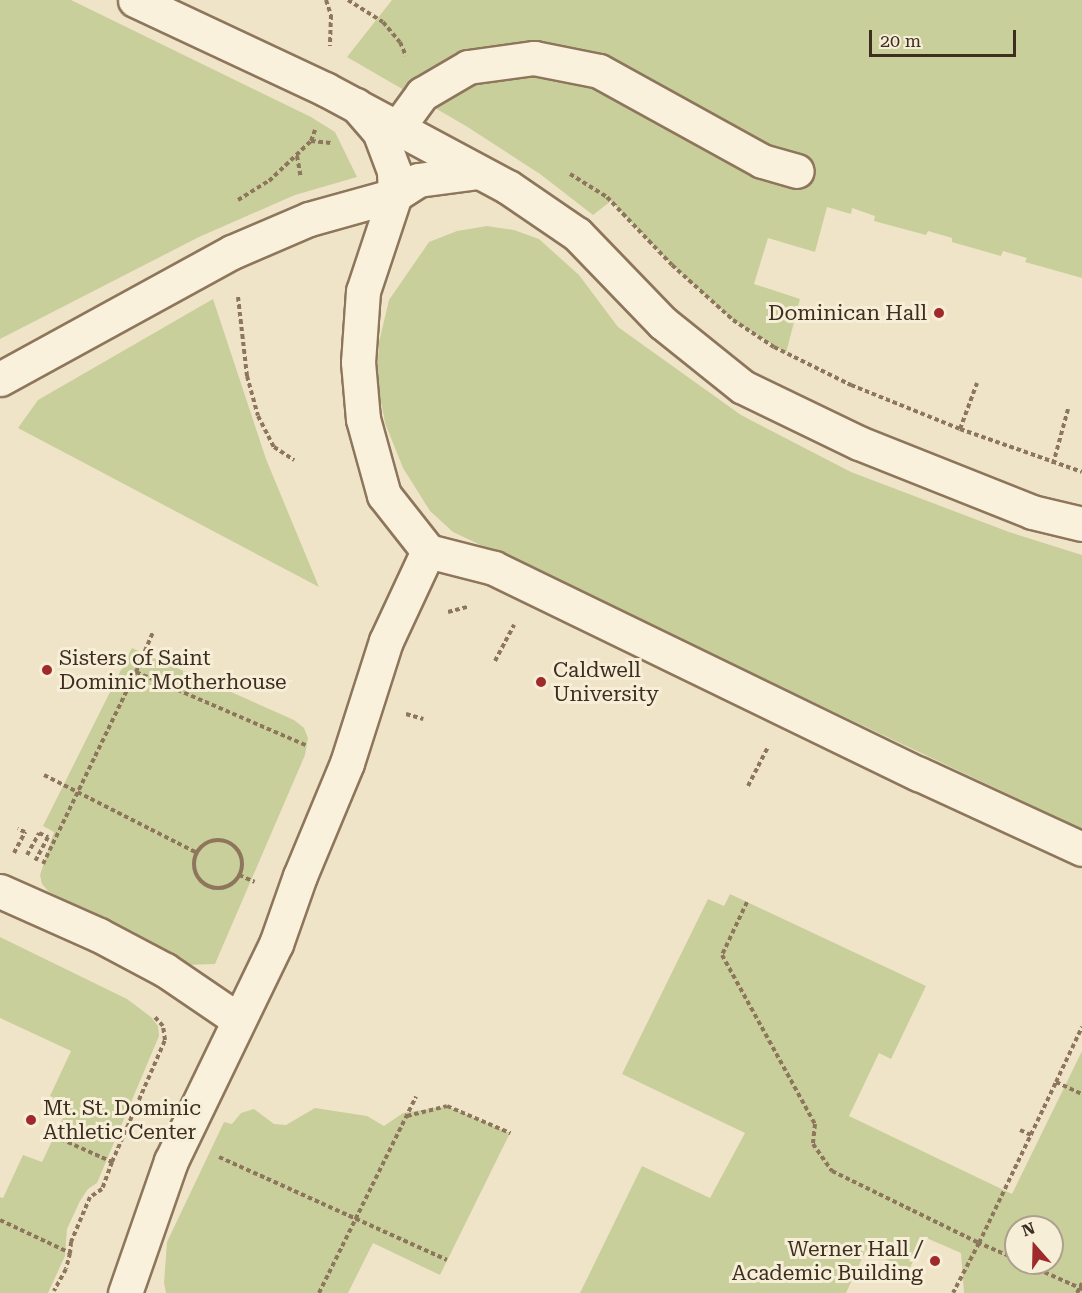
<!DOCTYPE html>
<style>
body{margin:0}
#map{position:relative;width:1082px;height:1293px;overflow:hidden;background:#f0e4c8;font-family:"Roboto Serif",serif}
div>[style]{position:absolute}
.green>*{inset:0;background:#c9cf9b}
.path>*{height:4px;margin-top:-2px;transform-origin:0;background:repeating-linear-gradient(90deg,#8d765c 0 4.5px,transparent 0 7.5px)}
.path>.ring{margin:-2px;padding:0;box-sizing:content-box;background:none;border:4px solid #8d765c;border-radius:50%}
.roads{filter:drop-shadow(2px 0 #8d765c) drop-shadow(-2px 0 #8d765c) drop-shadow(0 2px #8d765c) drop-shadow(0 -2px #8d765c)}
.minor>*{height:33px;margin:-16.5px;padding:0 16.5px;transform-origin:16.5px;border-radius:16.5px;background:#faf1dc}
.dots>*{width:16px;height:16px;translate:-50% -50%;box-sizing:border-box;border:3px solid #f7eed8;border-radius:50%}
span{translate:-50% -50%;white-space:nowrap;text-align:center;line-height:1.15;-webkit-text-stroke:6px #f7eed8;paint-order:stroke}
.poi-label{font-size:21px;color:#3d2e20}
.right{translate:-100% -50%;text-align:right}
.left{translate:0 -50%;text-align:left}
.north{position:absolute;left:1004px;top:1215px;width:60px;height:60px;box-sizing:border-box;background:#f7eed8;border:2px solid #ada18e;border-radius:50%;rotate:340deg;font-size:16px;font-weight:700;line-height:24px;text-align:center;color:#3d2e20}
.north::after{content:'';display:block;margin:auto;width:21px;height:27px;background:#9e2a2b;clip-path:polygon(50% 0,100% 100%,50% 72%,0 100%)}
.scale{position:absolute;left:869px;top:30px;width:147px;height:27px;box-sizing:border-box;border:3px solid #3d2e20;border-top:0;padding-left:8px;font-size:18px;line-height:21px;white-space:nowrap;color:#3d2e20;-webkit-text-stroke:4px #f7eed8;paint-order:stroke}
</style>
<div id="map">
<div class="green">
<i style="clip-path:polygon(0 0,71px 0,311px 117px,335px 132px,357px 177px,295px 195px,199px 237px,0 339px)"></i>
<i style="clip-path:polygon(392px 0,1082px 0,1082px 278px,1025px 262px,1027px 258px,1003px 251px,1001px 256px,952px 242px,952px 238px,928px 231px,926px 235px,874px 221px,875px 216px,852px 208px,851px 214px,827px 207px,815px 252px,768px 238px,754px 284px,800px 299px,786px 353px,733px 320px,672px 265px,611px 201px,593px 215px,540px 174px,466px 126px,347px 57px)"></i>
<i style="clip-path:polygon(487px 226px,514px 230px,539px 239px,579px 275px,618px 327px,741px 415px,851px 472px,1009px 532px,1082px 555px,1082px 829px,453px 532px,430px 511px,403px 468px,385px 423px,377px 380px,379px 342px,389px 300px,429px 242px,457px 231px)"></i>
<i style="clip-path:polygon(213px 299px,266px 459px,319px 587px,18px 428px,38px 400px)"></i>
<i style="clip-path:polygon(132px 648px,294px 720px,304px 728px,308px 738px,305px 755px,215px 964px,186px 965px,48px 891px,42px 884px,40px 875px,54px 832px,43px 826px)"></i>
<i style="clip-path:polygon(evenodd,730px 894px,926px 986px,891px 1059px,879px 1053px,849px 1116px,1012px 1194px,1082px 1051px,1082px 1293px,964px 1293px,961px 1253px,924px 1237px,909px 1270px,866px 1250px,846px 1293px,580px 1293px,642px 1166px,710px 1198px,745px 1133px,622px 1074px,708px 899px,724px 906px,730px 894px,1016px 1227px,1052px 1227px,1052px 1263px,1016px 1263px,1016px 1227px)"></i>
<i style="clip-path:polygon(0 937px,127px 999px,151px 1017px,158px 1026px,159px 1036px,97px 1183px,88px 1189px,80px 1201px,67px 1229px,65px 1256px,48px 1293px,0 1293px,0 1197px,3px 1198px,23px 1155px,42px 1162px,69px 1105px,50px 1096px,71px 1051px,0 1018px)"></i>
<i style="clip-path:polygon(447px 1106px,510px 1133px,440px 1275px,373px 1243px,348px 1293px,166px 1293px,164px 1283px,167px 1242px,224px 1122px,232px 1124px,241px 1113px,254px 1109px,274px 1124px,286px 1125px,315px 1108px,367px 1116px,384px 1126px,403px 1113px)"></i>
</div>
<div class="path">
<i style="left:326px;top:0;width:16px;rotate:72deg"></i>
<i style="left:331px;top:15px;width:31px;rotate:92deg"></i>
<i style="left:348px;top:0;width:41px;rotate:32.2deg"></i>
<i style="left:383px;top:22px;width:26px;rotate:50deg"></i>
<i style="left:400px;top:42px;width:15px;rotate:67deg"></i>
<i style="left:311px;top:141px;width:20px;rotate:6deg"></i>
<i style="left:297px;top:156px;width:22px;rotate:80deg"></i>
<i style="left:570px;top:174px;width:44px;rotate:31.9deg"></i>
<i style="left:607px;top:197px;width:94px;rotate:46.3deg"></i>
<i style="left:672px;top:265px;width:82px;rotate:42deg"></i>
<i style="left:733px;top:320px;width:49px;rotate:33.4deg"></i>
<i style="left:774px;top:347px;width:86px;rotate:26.3deg"></i>
<i style="left:851px;top:385px;width:118px;rotate:22deg"></i>
<i style="left:960px;top:429px;width:129px;rotate:19.4deg"></i>
<i style="left:238px;top:200px;width:36px;rotate:-32deg"></i>
<i style="left:269px;top:181px;width:58px;rotate:-43.6deg"></i>
<i style="left:311px;top:141px;width:12px;rotate:-70deg"></i>
<i style="left:238px;top:297px;width:80px;rotate:83.5deg"></i>
<i style="left:247px;top:376px;width:41px;rotate:74.6deg"></i>
<i style="left:258px;top:416px;width:35px;rotate:63deg"></i>
<i style="left:274px;top:447px;width:24px;rotate:33deg"></i>
<i style="left:960px;top:429px;width:49px;rotate:-69.7deg"></i>
<i style="left:1053px;top:464px;width:57px;rotate:-74.7deg"></i>
<i style="left:448px;top:612px;width:20px;rotate:-15deg"></i>
<i style="left:495px;top:661px;width:41px;rotate:-62.2deg"></i>
<i style="left:136px;top:672px;width:43px;rotate:-67deg"></i>
<i style="left:406px;top:714px;width:18px;rotate:16deg"></i>
<i style="left:44px;top:775px;width:172px;rotate:27deg"></i>
<i style="left:748px;top:786px;width:44px;rotate:-62.9deg"></i>
<i class="ring" style="left:194px;top:840px;width:44px;height:44px"></i>
<i style="left:14px;top:853px;width:24px;rotate:-62deg"></i>
<i style="left:25px;top:832px;width:8px;rotate:-157deg"></i>
<i style="left:27px;top:855px;width:25px;rotate:-61deg"></i>
<i style="left:39px;top:833px;width:10px;rotate:24deg"></i>
<i style="left:48px;top:837px;width:27px;rotate:118deg"></i>
<i style="left:43px;top:864px;width:213px;rotate:-64.2deg"></i>
<i style="left:136px;top:672px;width:187px;rotate:23.3deg"></i>
<i style="left:239px;top:875px;width:17px;rotate:24deg"></i>
<i style="left:747px;top:902px;width:59px;rotate:115.3deg"></i>
<i style="left:722px;top:955px;width:193px;rotate:61.2deg"></i>
<i style="left:815px;top:1124px;width:20px;rotate:96deg"></i>
<i style="left:813px;top:1144px;width:33px;rotate:55deg"></i>
<i style="left:832px;top:1171px;width:164px;rotate:26.1deg"></i>
<i style="left:979px;top:1243px;width:56px;rotate:117.5deg"></i>
<i style="left:1056px;top:1082px;width:61px;rotate:-64.7deg"></i>
<i style="left:407px;top:1116px;width:41px;rotate:-14deg"></i>
<i style="left:447px;top:1106px;width:69px;rotate:23.2deg"></i>
<i style="left:1020px;top:1130px;width:12px;rotate:24deg"></i>
<i style="left:54px;top:1136px;width:64px;rotate:24.1deg"></i>
<i style="left:112px;top:1162px;width:29px;rotate:110deg"></i>
<i style="left:102px;top:1189px;width:14px;rotate:146deg"></i>
<i style="left:90px;top:1197px;width:49px;rotate:112.9deg"></i>
<i style="left:71px;top:1242px;width:11px;rotate:95deg"></i>
<i style="left:219px;top:1157px;width:250px;rotate:24.3deg"></i>
<i style="left:112px;top:1162px;width:133px;rotate:-66.5deg"></i>
<i style="left:165px;top:1040px;width:14px;rotate:-98deg"></i>
<i style="left:163px;top:1026px;width:12px;rotate:-132deg"></i>
<i style="left:0;top:1220px;width:77px;rotate:25.2deg"></i>
<i style="left:70px;top:1253px;width:16px;rotate:104deg"></i>
<i style="left:66px;top:1269px;width:25px;rotate:119deg"></i>
<i style="left:1016px;top:1259px;width:40px;rotate:-156.6deg"></i>
<i style="left:979px;top:1243px;width:178px;rotate:-64.4deg"></i>
<i style="left:1056px;top:1082px;width:29px;rotate:25deg"></i>
<i style="left:1024px;top:1263px;width:64px;rotate:24.1deg"></i>
<i style="left:319px;top:1293px;width:219px;rotate:-63.7deg"></i>
<i style="left:1077px;top:1293px;width:11px;rotate:-63deg"></i>
</div>
<div class="roads">
<div class="minor">
<i style="left:135px;top:0;width:210px;rotate:25.1deg"></i>
<i style="left:325px;top:89px;width:208px;rotate:28.2deg"></i>
<i style="left:508px;top:187px;width:83px;rotate:34.3deg"></i>
<i style="left:577px;top:234px;width:124px;rotate:46deg"></i>
<i style="left:663px;top:323px;width:102px;rotate:38.7deg"></i>
<i style="left:743px;top:387px;width:129px;rotate:25.8deg"></i>
<i style="left:859px;top:443px;width:186px;rotate:21.7deg"></i>
<i style="left:1032px;top:512px;width:51px;rotate:13.5deg"></i>
<i style="left:356px;top:105px;width:35px;rotate:49deg"></i>
<i style="left:379px;top:131px;width:43px;rotate:69.4deg"></i>
<i style="left:394px;top:171px;width:24px;rotate:88deg"></i>
<i style="left:395px;top:195px;width:101px;rotate:108.4deg"></i>
<i style="left:363px;top:291px;width:71px;rotate:94deg"></i>
<i style="left:358px;top:362px;width:57px;rotate:85deg"></i>
<i style="left:363px;top:419px;width:79px;rotate:74.6deg"></i>
<i style="left:384px;top:495px;width:71px;rotate:51.8deg"></i>
<i style="left:428px;top:551px;width:68px;rotate:14.4deg"></i>
<i style="left:494px;top:568px;width:472px;rotate:25.9deg"></i>
<i style="left:919px;top:774px;width:179px;rotate:24.7deg"></i>
<i style="left:398px;top:127px;width:41px;rotate:-54deg"></i>
<i style="left:422px;top:94px;width:53px;rotate:-30.4deg"></i>
<i style="left:468px;top:67px;width:67px;rotate:-7.8deg"></i>
<i style="left:534px;top:58px;width:66px;rotate:11.3deg"></i>
<i style="left:599px;top:71px;width:186px;rotate:28.9deg"></i>
<i style="left:762px;top:161px;width:36px;rotate:16deg"></i>
<i style="left:0;top:379px;width:264px;rotate:-28.7deg"></i>
<i style="left:232px;top:252px;width:84px;rotate:-23.2deg"></i>
<i style="left:309px;top:219px;width:89px;rotate:-15.6deg"></i>
<i style="left:395px;top:195px;width:27px;rotate:-33deg"></i>
<i style="left:418px;top:180px;width:61px;rotate:-7.6deg"></i>
<i style="left:0;top:891px;width:108px;rotate:24deg"></i>
<i style="left:99px;top:935px;width:75px;rotate:27.9deg"></i>
<i style="left:165px;top:970px;width:87px;rotate:34.2deg"></i>
<i style="left:125px;top:1293px;width:140px;rotate:-70.8deg"></i>
<i style="left:171px;top:1161px;width:241px;rotate:-64.2deg"></i>
<i style="left:276px;top:944px;width:72px;rotate:-70.6deg"></i>
<i style="left:300px;top:876px;width:122px;rotate:-67.4deg"></i>
<i style="left:347px;top:763px;width:128px;rotate:-72.3deg"></i>
<i style="left:386px;top:641px;width:99px;rotate:-65deg"></i>
</div>
</div>
<div class="dots">
<i style="left:939px;top:313px;background:#9e2a2b"></i>
<i style="left:47px;top:670px;background:#9e2a2b"></i>
<i style="left:541px;top:682px;background:#9e2a2b"></i>
<i style="left:31px;top:1120px;background:#9e2a2b"></i>
<i style="left:935px;top:1261px;background:#9e2a2b"></i>
</div>
<div class="poi-label">
<span class="right" style="left:927px;top:313px">Dominican Hall</span>
<span class="left" style="left:59px;top:670px">Sisters of Saint<br>Dominic Motherhouse</span>
<span class="left" style="left:553px;top:682px">Caldwell<br>University</span>
<span class="left" style="left:43px;top:1120px">Mt. St. Dominic<br>Athletic Center</span>
<span class="right" style="left:923px;top:1261px">Werner Hall /<br>Academic Building</span>
</div>
<div class="north">N</div>
<div class="scale">20 m</div>
</div>
